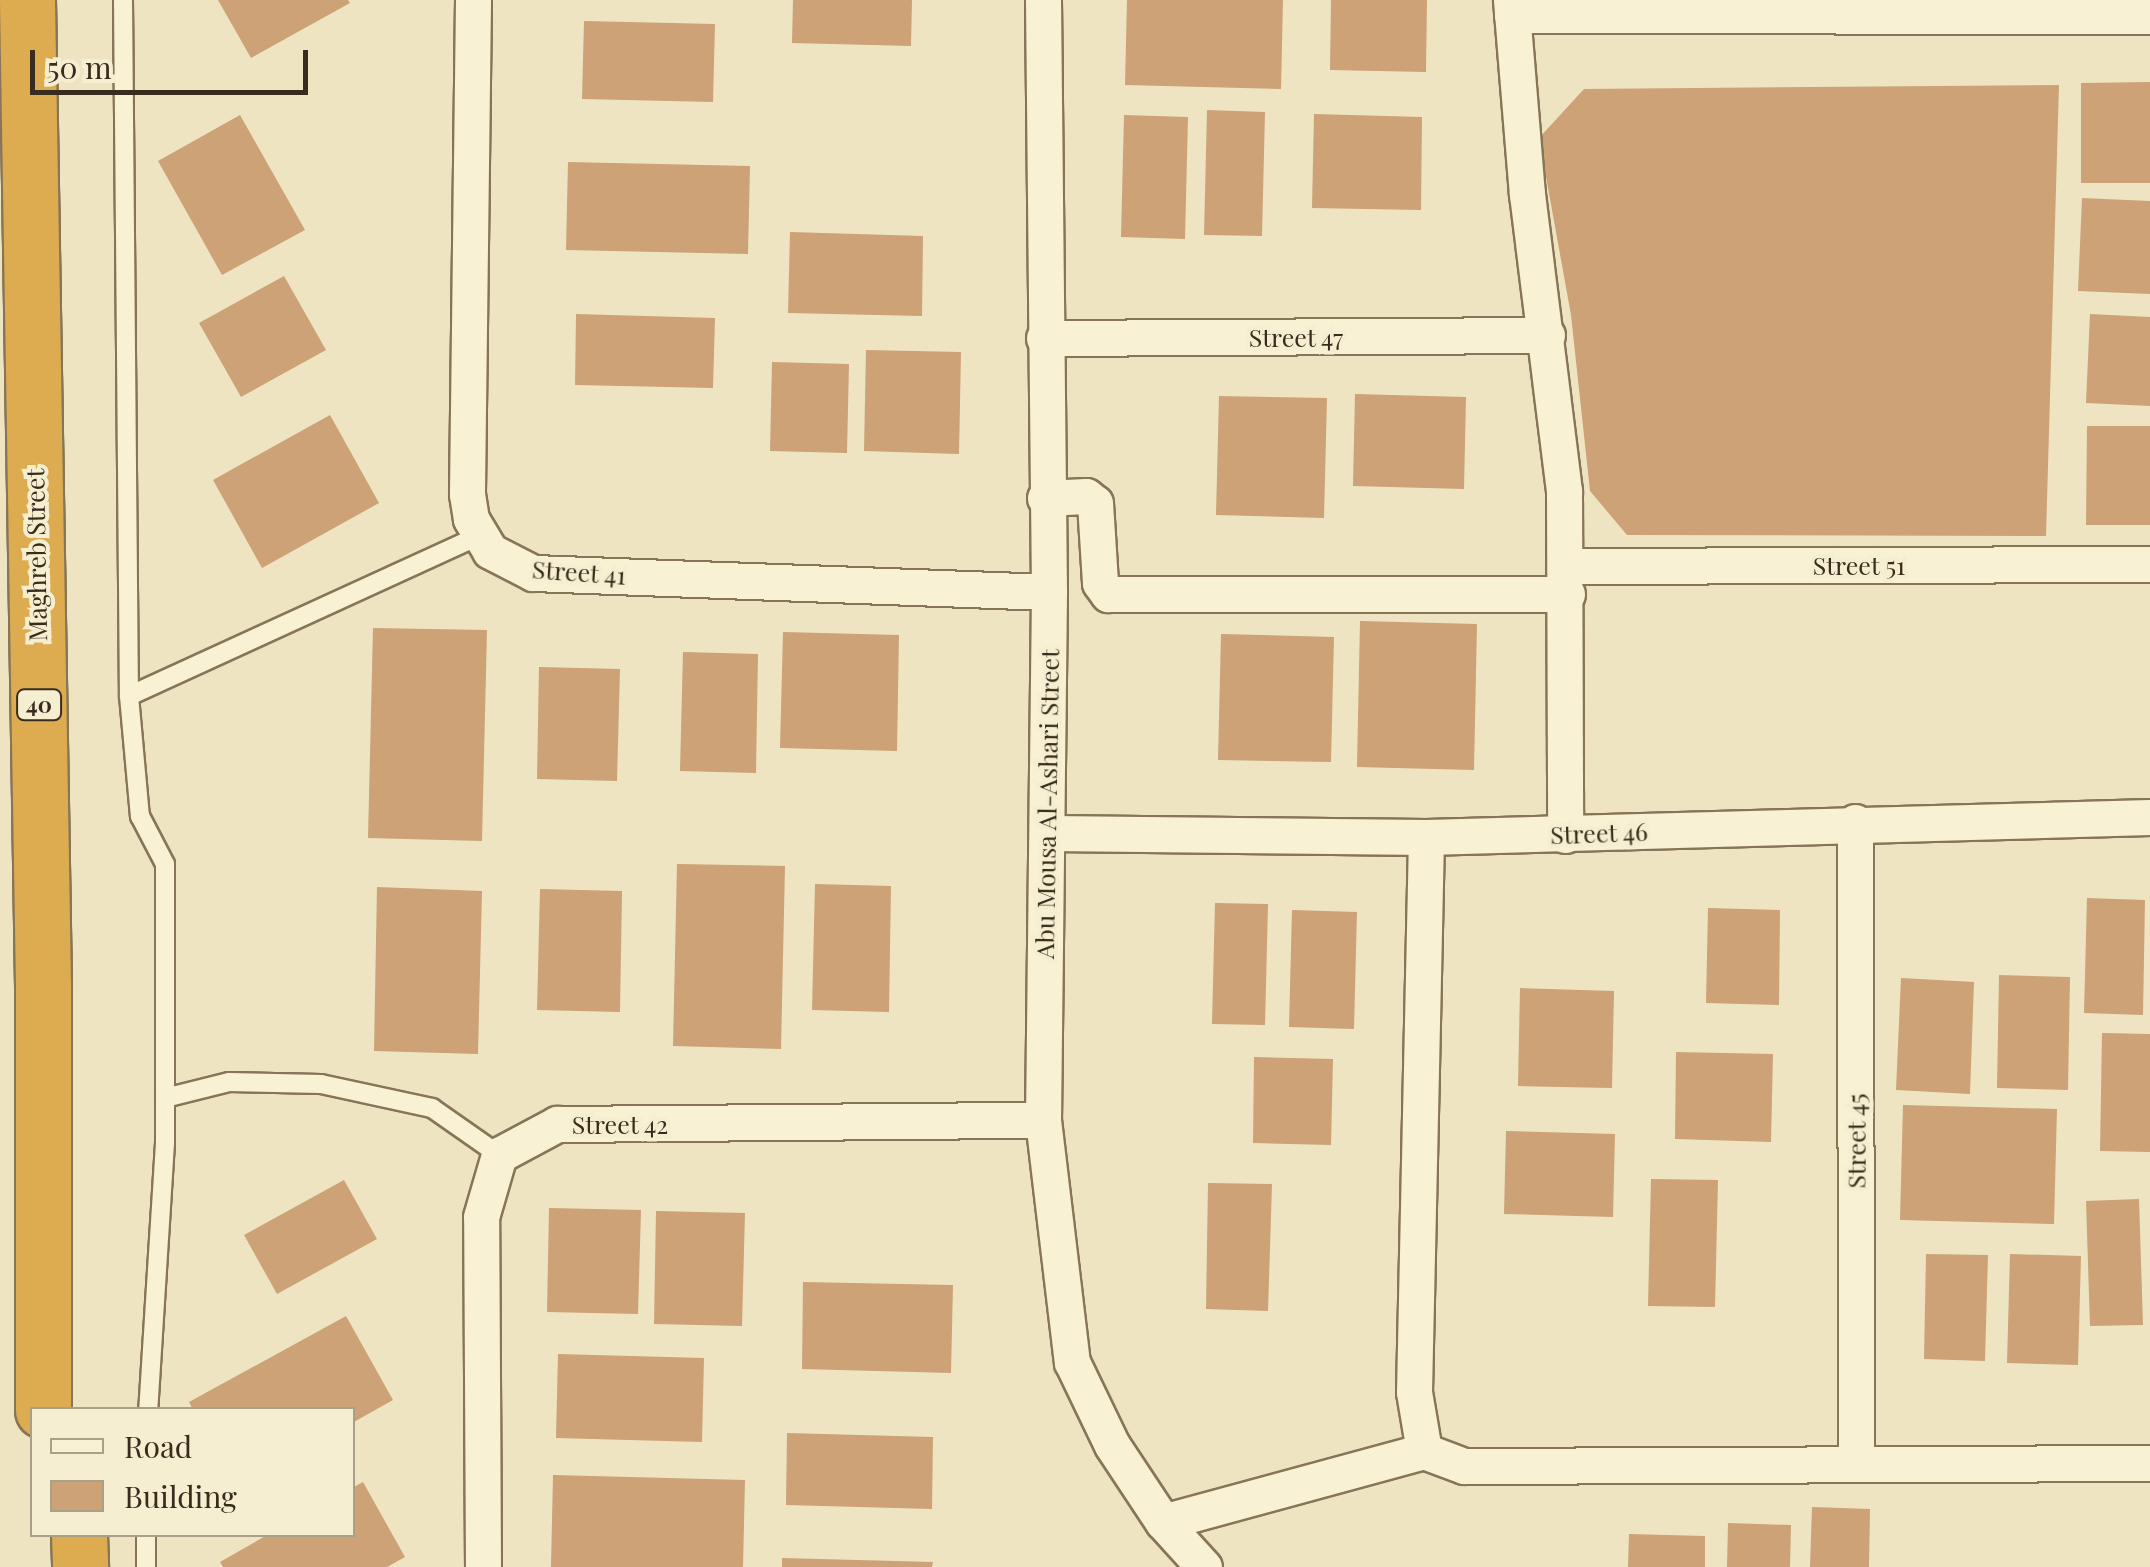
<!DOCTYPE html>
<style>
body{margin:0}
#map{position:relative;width:2150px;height:1567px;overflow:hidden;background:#eee4c1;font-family:"Playfair Display",serif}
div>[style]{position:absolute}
.building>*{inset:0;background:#cca276}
.roads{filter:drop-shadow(2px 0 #877558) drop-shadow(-2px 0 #877558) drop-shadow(0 2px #877558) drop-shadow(0 -2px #877558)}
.service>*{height:18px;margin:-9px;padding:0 9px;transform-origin:9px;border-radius:9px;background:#f9f1d4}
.minor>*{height:35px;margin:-17.5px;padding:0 17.5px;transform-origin:17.5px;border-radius:17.5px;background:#f9f1d4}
.motorway>*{height:55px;margin:-27.5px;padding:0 27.5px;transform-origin:27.5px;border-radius:27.5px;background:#deac50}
span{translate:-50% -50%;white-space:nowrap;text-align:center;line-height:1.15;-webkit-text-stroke:8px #f5eed0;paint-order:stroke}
.shield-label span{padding:2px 8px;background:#f5eed0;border:2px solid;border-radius:8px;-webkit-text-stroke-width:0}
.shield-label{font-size:22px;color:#372c1d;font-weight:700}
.street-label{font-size:25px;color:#372c1d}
.legend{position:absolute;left:30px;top:1407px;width:325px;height:130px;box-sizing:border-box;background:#f5eed0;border:2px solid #a9a088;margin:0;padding:12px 18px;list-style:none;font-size:30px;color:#372c1d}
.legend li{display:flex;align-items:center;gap:20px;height:50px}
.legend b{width:50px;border:2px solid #a9a088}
.scale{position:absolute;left:30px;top:50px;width:278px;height:45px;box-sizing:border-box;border:5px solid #372c1d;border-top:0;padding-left:12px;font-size:30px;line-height:35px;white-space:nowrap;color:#372c1d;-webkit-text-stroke:8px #f5eed0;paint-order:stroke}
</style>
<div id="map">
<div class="building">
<i style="clip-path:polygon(218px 0,348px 0,350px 3px,251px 58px)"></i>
<i style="clip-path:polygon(793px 0,912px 0,911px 46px,792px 43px)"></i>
<i style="clip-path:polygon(1127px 0,1283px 0,1281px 89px,1125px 85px)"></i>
<i style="clip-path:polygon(1331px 0,1427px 0,1426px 72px,1330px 70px)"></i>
<i style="clip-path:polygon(584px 21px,715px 24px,713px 102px,582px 99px)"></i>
<i style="clip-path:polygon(2150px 82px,2150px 183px,2081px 183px,2081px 83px)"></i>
<i style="clip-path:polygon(2059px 85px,2046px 536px,1627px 535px,1590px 491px,1571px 315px,1539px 138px,1584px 89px)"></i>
<i style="clip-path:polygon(1207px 110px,1265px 112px,1262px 236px,1204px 235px)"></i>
<i style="clip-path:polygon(1314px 114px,1422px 117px,1421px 210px,1312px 208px)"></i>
<i style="clip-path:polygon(240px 115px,305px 230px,222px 275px,158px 161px)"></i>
<i style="clip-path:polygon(1124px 115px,1188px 117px,1185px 239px,1121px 237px)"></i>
<i style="clip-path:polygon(568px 162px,750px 166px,748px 254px,566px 250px)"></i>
<i style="clip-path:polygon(2082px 198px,2150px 201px,2150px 294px,2078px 291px)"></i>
<i style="clip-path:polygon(790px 232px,923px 236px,922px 316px,788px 313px)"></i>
<i style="clip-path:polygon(284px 276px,326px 350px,241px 397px,199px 323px)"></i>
<i style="clip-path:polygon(576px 314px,715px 318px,713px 388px,575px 385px)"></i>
<i style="clip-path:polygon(2090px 314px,2150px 317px,2150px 406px,2086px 403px)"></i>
<i style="clip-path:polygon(866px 350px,961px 352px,959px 454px,864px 451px)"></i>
<i style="clip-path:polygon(772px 362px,849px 364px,847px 453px,770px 451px)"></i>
<i style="clip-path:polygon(1355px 394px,1466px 397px,1464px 489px,1353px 486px)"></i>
<i style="clip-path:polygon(1219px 396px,1327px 398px,1324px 518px,1216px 515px)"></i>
<i style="clip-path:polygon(330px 415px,379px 503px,262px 568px,213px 480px)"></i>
<i style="clip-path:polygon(2087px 426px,2150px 426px,2150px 525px,2086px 525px)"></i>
<i style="clip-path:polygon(1360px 621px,1477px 624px,1474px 770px,1357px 767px)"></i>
<i style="clip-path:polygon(373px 628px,487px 630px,482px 841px,368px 838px)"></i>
<i style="clip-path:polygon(783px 632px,899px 635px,897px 751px,780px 748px)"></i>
<i style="clip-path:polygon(1221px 634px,1334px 637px,1331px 762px,1218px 760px)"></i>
<i style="clip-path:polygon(683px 652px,758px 654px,756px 773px,680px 771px)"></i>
<i style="clip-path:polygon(539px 667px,620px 669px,617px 781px,537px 779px)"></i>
<i style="clip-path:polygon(677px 864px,785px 866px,781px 1049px,673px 1046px)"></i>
<i style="clip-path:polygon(815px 884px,891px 886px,889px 1012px,812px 1010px)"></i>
<i style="clip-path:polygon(377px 887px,482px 891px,478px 1054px,374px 1051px)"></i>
<i style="clip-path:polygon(540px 889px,622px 891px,620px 1012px,537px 1010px)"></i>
<i style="clip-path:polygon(2087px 898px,2145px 900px,2143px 1015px,2084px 1013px)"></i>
<i style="clip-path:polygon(1215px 903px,1268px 904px,1265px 1025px,1212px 1024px)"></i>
<i style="clip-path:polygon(1708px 908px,1780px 910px,1779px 1005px,1706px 1003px)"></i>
<i style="clip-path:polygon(1292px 910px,1357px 912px,1354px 1029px,1289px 1027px)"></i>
<i style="clip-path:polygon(1999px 975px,2070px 977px,2068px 1090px,1997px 1088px)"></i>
<i style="clip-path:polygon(1901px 978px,1974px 982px,1970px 1094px,1896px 1090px)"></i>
<i style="clip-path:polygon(1520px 988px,1614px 991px,1612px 1088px,1518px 1086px)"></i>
<i style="clip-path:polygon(2102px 1033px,2150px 1034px,2150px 1152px,2100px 1151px)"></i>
<i style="clip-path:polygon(1676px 1052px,1773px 1054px,1771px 1142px,1675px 1139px)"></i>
<i style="clip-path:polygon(1254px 1057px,1333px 1059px,1331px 1145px,1253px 1143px)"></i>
<i style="clip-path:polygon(1903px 1105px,2057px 1109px,2054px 1224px,1900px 1220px)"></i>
<i style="clip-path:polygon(1506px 1131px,1615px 1134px,1613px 1217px,1504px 1214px)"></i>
<i style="clip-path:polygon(1651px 1179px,1718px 1180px,1715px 1307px,1648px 1306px)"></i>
<i style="clip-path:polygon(344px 1180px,377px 1239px,277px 1294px,244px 1235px)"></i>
<i style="clip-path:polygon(1208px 1183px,1272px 1184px,1268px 1311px,1206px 1309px)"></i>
<i style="clip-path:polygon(2139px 1199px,2143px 1325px,2090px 1326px,2086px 1201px)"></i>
<i style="clip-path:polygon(549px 1208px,641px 1210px,638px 1314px,547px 1312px)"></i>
<i style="clip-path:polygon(656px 1211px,745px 1213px,742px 1326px,654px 1324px)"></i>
<i style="clip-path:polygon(1926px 1254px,1988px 1255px,1985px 1361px,1924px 1359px)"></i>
<i style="clip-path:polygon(2010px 1254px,2081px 1256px,2078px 1365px,2007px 1363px)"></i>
<i style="clip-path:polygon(803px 1282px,953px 1285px,951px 1373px,802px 1369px)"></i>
<i style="clip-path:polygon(346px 1316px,393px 1400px,352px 1423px,352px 1410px,193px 1410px,189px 1402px)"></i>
<i style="clip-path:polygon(558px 1354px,704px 1358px,702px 1442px,556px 1438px)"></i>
<i style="clip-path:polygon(787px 1433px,933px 1437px,932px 1509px,786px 1505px)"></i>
<i style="clip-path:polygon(553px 1475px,745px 1480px,743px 1567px,551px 1567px)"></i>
<i style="clip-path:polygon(363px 1482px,405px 1557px,387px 1567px,223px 1567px,220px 1562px,269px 1534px,352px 1534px,352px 1488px)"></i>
<i style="clip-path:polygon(1812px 1507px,1870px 1509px,1869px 1567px,1810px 1567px)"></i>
<i style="clip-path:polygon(1728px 1523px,1791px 1525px,1790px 1567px,1727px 1567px)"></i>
<i style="clip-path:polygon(1629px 1534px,1705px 1536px,1705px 1567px,1628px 1567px)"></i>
<i style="clip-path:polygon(782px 1558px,933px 1562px,932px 1567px,782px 1567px)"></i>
</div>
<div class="roads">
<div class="service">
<i style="left:123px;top:0;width:696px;rotate:89.51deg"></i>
<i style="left:129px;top:696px;width:121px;rotate:84.8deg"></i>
<i style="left:140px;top:816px;width:54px;rotate:62.5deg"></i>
<i style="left:165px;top:864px;width:279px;rotate:90deg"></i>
<i style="left:165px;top:1143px;width:268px;rotate:93.6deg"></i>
<i style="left:129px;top:696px;width:384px;rotate:-24.6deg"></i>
<i style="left:165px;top:1098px;width:66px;rotate:-14deg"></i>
<i style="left:229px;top:1082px;width:92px;rotate:1.2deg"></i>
<i style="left:321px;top:1084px;width:114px;rotate:12.2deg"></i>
<i style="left:432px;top:1108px;width:82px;rotate:35deg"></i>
<i style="left:146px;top:1567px;width:33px;rotate:-90deg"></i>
</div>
<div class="minor">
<i style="left:473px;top:0;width:494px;rotate:90.7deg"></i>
<i style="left:467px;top:494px;width:25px;rotate:81deg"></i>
<i style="left:471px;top:519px;width:37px;rotate:59deg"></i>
<i style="left:490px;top:551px;width:48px;rotate:27.1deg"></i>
<i style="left:533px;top:573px;width:516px;rotate:2.11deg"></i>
<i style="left:1043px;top:0;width:592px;rotate:89.42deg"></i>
<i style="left:1049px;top:592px;width:528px;rotate:90.65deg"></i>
<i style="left:1043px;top:1120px;width:244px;rotate:83.2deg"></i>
<i style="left:1072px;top:1362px;width:92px;rotate:64.3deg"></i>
<i style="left:1112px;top:1445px;width:92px;rotate:56.5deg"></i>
<i style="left:1163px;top:1522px;width:61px;rotate:47.7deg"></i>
<i style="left:1511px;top:0;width:195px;rotate:85.3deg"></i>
<i style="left:1527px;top:194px;width:299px;rotate:82.9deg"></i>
<i style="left:1564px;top:491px;width:344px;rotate:89.8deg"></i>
<i style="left:1512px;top:15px;width:638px;rotate:0.09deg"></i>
<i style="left:1044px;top:338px;width:503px;rotate:-0.34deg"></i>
<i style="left:1045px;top:498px;width:41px;rotate:-2.8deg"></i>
<i style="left:1086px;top:496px;width:11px;rotate:38deg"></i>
<i style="left:1095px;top:503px;width:80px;rotate:86.4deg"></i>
<i style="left:1100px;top:583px;width:14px;rotate:54deg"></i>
<i style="left:1108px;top:594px;width:459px"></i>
<i style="left:1567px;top:566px;width:583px;rotate:-0.2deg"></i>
<i style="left:1855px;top:822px;width:638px;rotate:89.91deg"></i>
<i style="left:1049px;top:833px;width:377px;rotate:0.6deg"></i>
<i style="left:1426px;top:837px;width:724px;rotate:-1.58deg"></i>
<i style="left:1424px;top:1451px;width:60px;rotate:-99.6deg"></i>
<i style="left:1414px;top:1392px;width:555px;rotate:-88.76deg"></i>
<i style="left:1163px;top:1522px;width:270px;rotate:-15.2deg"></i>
<i style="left:1424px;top:1451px;width:43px;rotate:20.6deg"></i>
<i style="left:1464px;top:1466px;width:686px;rotate:-0.25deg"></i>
<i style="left:483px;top:1567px;width:350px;rotate:-90.3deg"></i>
<i style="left:481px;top:1217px;width:65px;rotate:-73.8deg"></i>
<i style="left:499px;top:1155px;width:66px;rotate:-28.1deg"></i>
<i style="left:557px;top:1124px;width:486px;rotate:-0.5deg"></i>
</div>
<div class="motorway">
<i style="left:27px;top:0;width:985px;rotate:89.07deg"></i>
<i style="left:43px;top:985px;width:425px;rotate:90deg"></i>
<i style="left:79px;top:1534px;width:33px;rotate:88deg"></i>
</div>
</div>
<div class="shield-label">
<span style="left:39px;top:705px">40</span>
</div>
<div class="street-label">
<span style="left:1296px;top:337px">Street 47</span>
<span style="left:36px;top:555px;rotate:-91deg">Maghreb Street</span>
<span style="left:1859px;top:565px">Street 51</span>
<span style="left:579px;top:572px;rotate:4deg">Street 41</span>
<span style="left:1047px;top:804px;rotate:-89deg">Abu Mousa Al-Ashari Street</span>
<span style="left:1599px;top:833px;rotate:-2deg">Street 46</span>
<span style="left:620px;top:1124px">Street 42</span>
<span style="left:1856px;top:1141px;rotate:-90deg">Street 45</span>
</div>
<ul class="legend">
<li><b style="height:12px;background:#f9f1d4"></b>Road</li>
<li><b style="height:28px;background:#cca276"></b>Building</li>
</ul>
<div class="scale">50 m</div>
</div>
